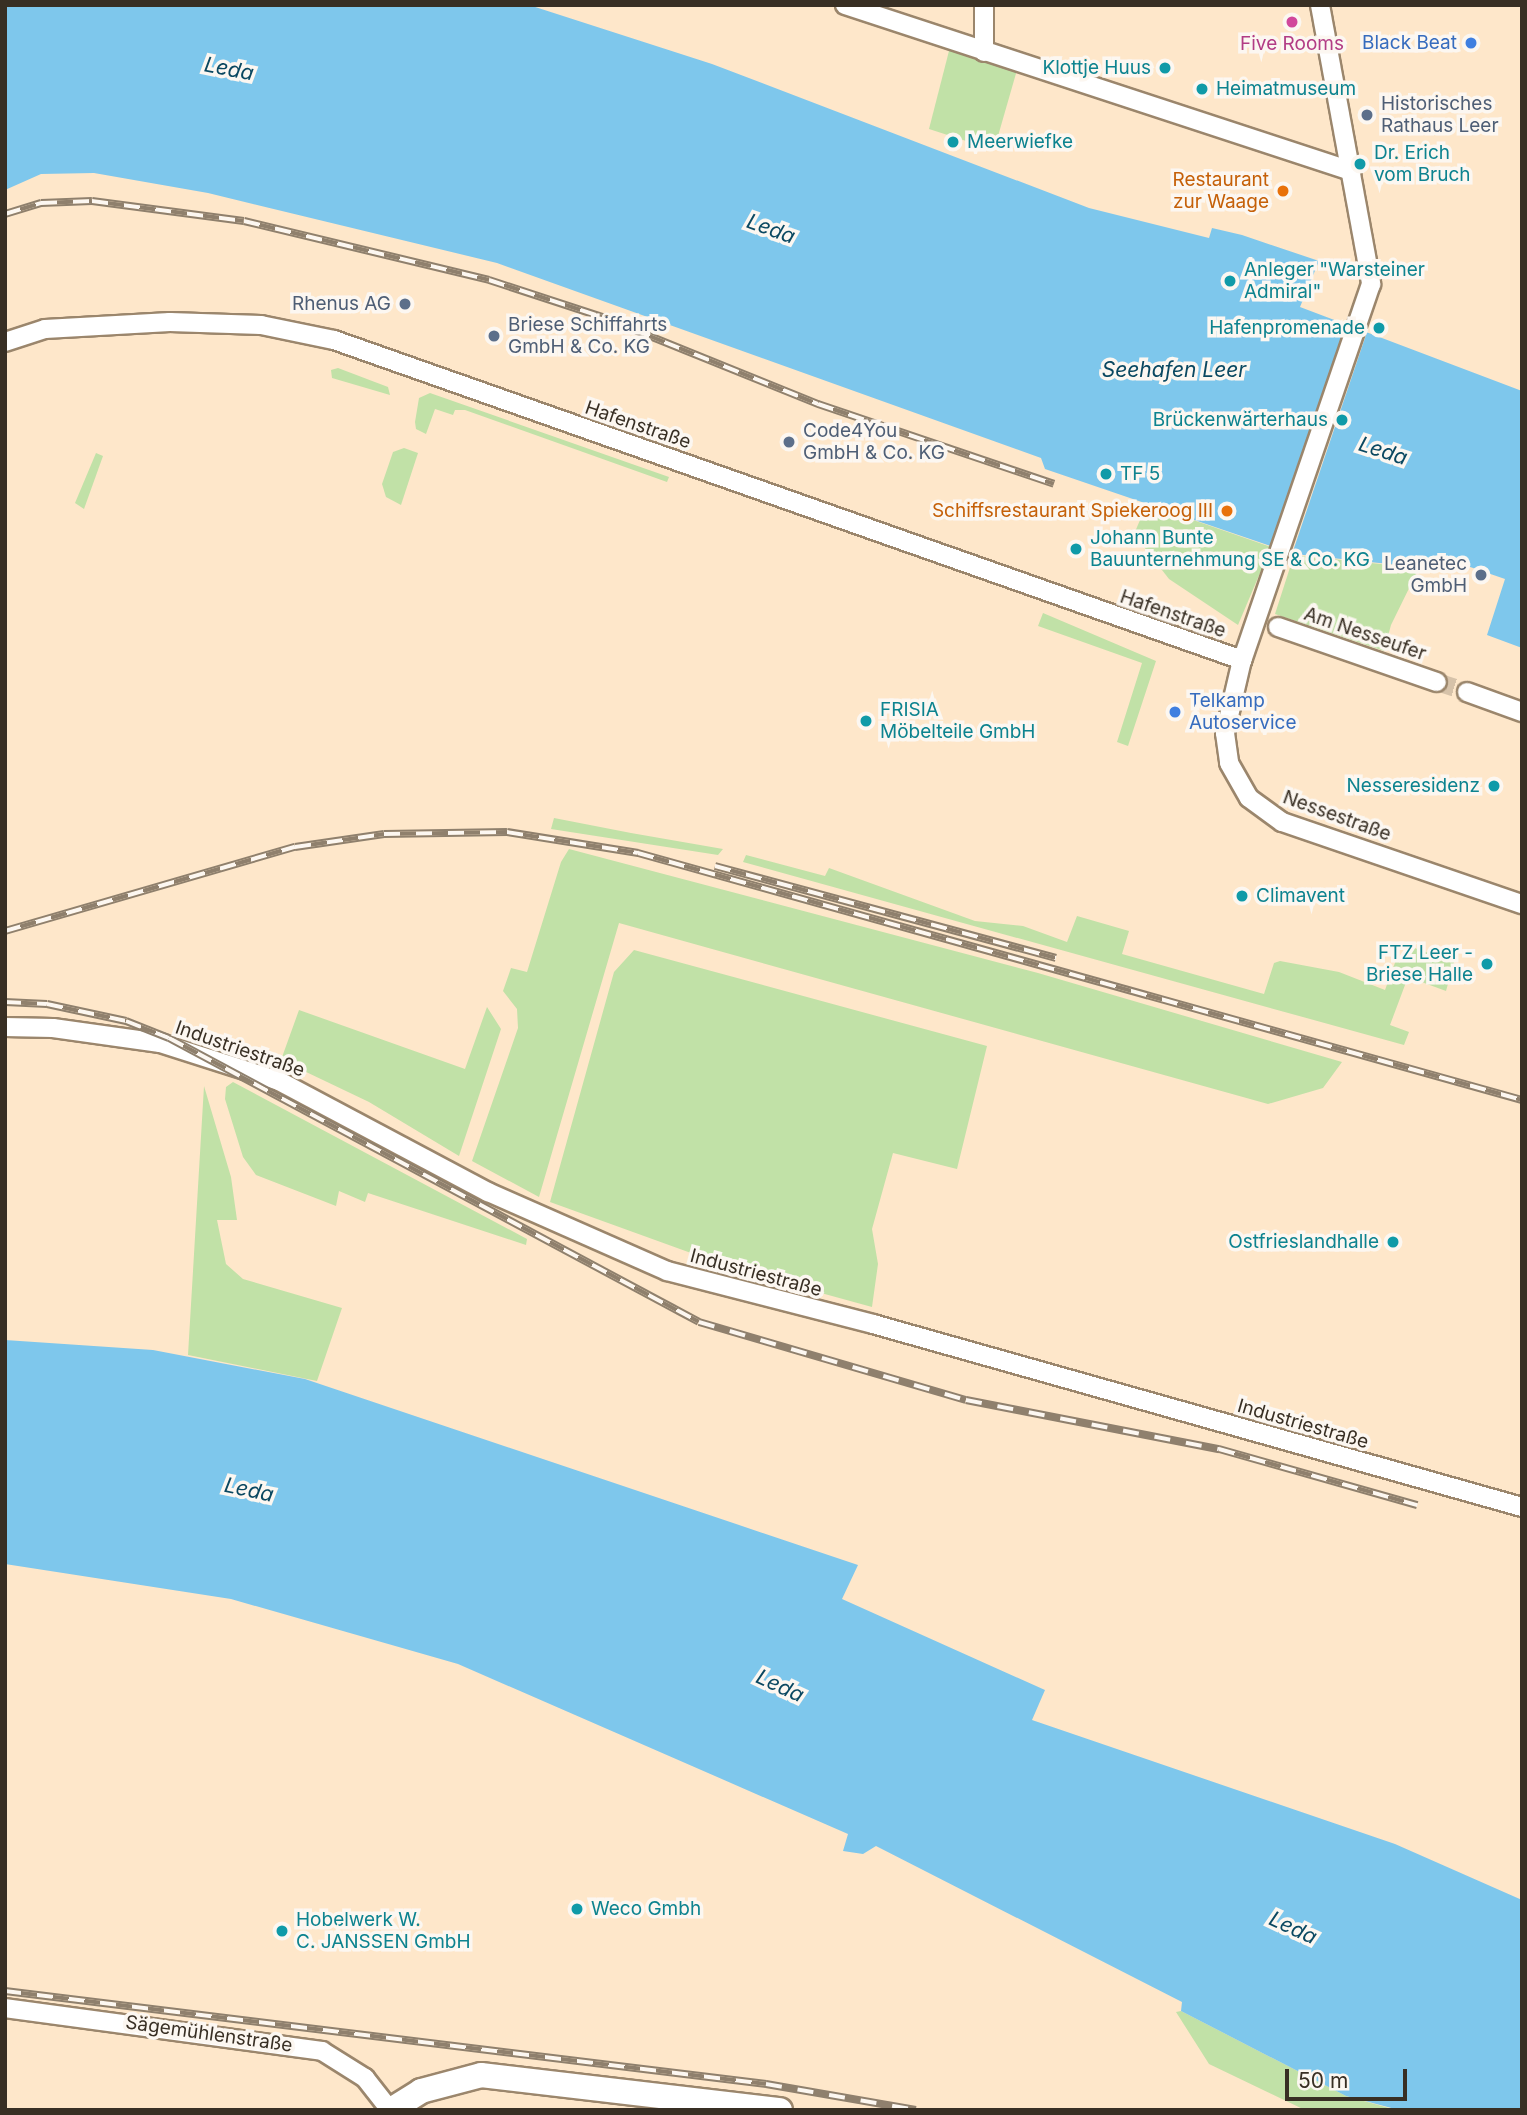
<!DOCTYPE html>
<meta charset="utf-8">
<style>
body{margin:0}
#map{position:relative;width:1527px;height:2115px;overflow:hidden;background:#fee7ca;font-family:Inter,sans-serif}
div>[style]{position:absolute}
.green>*{inset:0;background:#c1e1a7}
.water>*{inset:0;background:#7ec7ec}
.pier>*{inset:0;background:#fee7ca}
.street-tunnel>*{height:18px;margin-top:-9px;transform-origin:0;background:repeating-linear-gradient(90deg,#d6c2a9 0 18px,transparent 0 27px)}
.roads{filter:drop-shadow(2px 0 #9b866c) drop-shadow(-2px 0 #9b866c) drop-shadow(0 2px #9b866c) drop-shadow(0 -2px #9b866c)}
.street>*{height:18px;margin:-9px;padding:0 9px;transform-origin:9px;border-radius:9px;background:#fff}
.secondary>*{height:24px;margin:-12px;padding:0 12px;transform-origin:12px;border-radius:12px;background:#fff}
.rail>*{height:8px;margin-top:-4px;transform-origin:0;background:repeating-linear-gradient(90deg,#fcf7f1 0 16px,#8f806d 0 32px);box-sizing:border-box;border-block:2px solid #8f806d}
.dots>*{width:19px;height:19px;translate:-50% -50%;box-sizing:border-box;border:4px solid #fcf7f1;border-radius:50%}
span{translate:-50% -50%;white-space:nowrap;text-align:center;line-height:1.15;-webkit-text-stroke:7px #fcf7f1;paint-order:stroke}
.shop-label{font-size:19px;color:#366cbe}
.right{translate:-100% -50%;text-align:right}
.left{translate:0 -50%;text-align:left}
.hotel-label{font-size:19px;color:#b23c85}
.culture-label{font-size:19px;color:#0d838f}
.service-label{font-size:19px;color:#4e5e75}
.food-label{font-size:19px;color:#c56008}
.street-label{font-size:19px;color:#382f24}
.water-label{font-size:21px;color:#0a4861;font-style:italic}
.frame{position:absolute;inset:0;border:7px solid #382f24;pointer-events:none}
.scale{position:absolute;left:1285px;top:2069px;width:122px;height:32px;box-sizing:border-box;border:4px solid #382f24;border-top:0;padding-left:9px;font-size:21px;line-height:24px;white-space:nowrap;color:#382f24;-webkit-text-stroke:5px #fcf7f1;paint-order:stroke}
</style>
<div id="map">
<div class="green">
<i style="clip-path:polygon(950px 47px,1017px 70px,994px 150px,929px 129px)"></i>
<i style="clip-path:polygon(338px 368px,388px 387px,390px 395px,332px 378px,331px 370px)"></i>
<i style="clip-path:polygon(430px 393px,669px 477px,667px 482px,465px 410px,455px 410px,453px 415px,435px 409px,426px 434px,416px 429px,415px 422px,419px 398px)"></i>
<i style="clip-path:polygon(404px 448px,418px 453px,401px 505px,386px 497px,382px 484px,393px 452px)"></i>
<i style="clip-path:polygon(96px 453px,103px 456px,84px 509px,75px 503px)"></i>
<i style="clip-path:polygon(1147px 504px,1271px 547px,1238px 625px,1169px 579px,1134px 534px)"></i>
<i style="clip-path:polygon(1294px 555px,1419px 568px,1391px 625px,1384px 651px,1275px 614px)"></i>
<i style="clip-path:polygon(1043px 613px,1156px 661px,1128px 746px,1117px 742px,1142px 663px,1038px 626px)"></i>
<i style="clip-path:polygon(554px 818px,631px 833px,723px 849px,718px 855px,551px 829px)"></i>
<i style="clip-path:polygon(569px 849px,1038px 973px,1342px 1062px,1323px 1088px,1268px 1104px,619px 923px,539px 1197px,472px 1161px,518px 1028px,517px 1009px,503px 991px,511px 968px,527px 972px,561px 862px)"></i>
<i style="clip-path:polygon(746px 855px,825px 876px,829px 868px,975px 921px,1023px 926px,1067px 942px,1077px 916px,1129px 931px,1122px 954px,1264px 994px,1274px 963px,1280px 961px,1339px 972px,1385px 990px,1396px 960px,1403px 961px,1409px 946px,1454px 962px,1446px 991px,1408px 977px,1390px 1025px,1409px 1032px,1404px 1045px,743px 862px)"></i>
<i style="clip-path:polygon(634px 950px,987px 1046px,957px 1169px,893px 1153px,872px 1229px,878px 1264px,872px 1307px,738px 1270px,550px 1202px,614px 972px)"></i>
<i style="clip-path:polygon(487px 1007px,501px 1029px,459px 1156px,369px 1102px,281px 1060px,299px 1010px,465px 1069px)"></i>
<i style="clip-path:polygon(233px 1082px,527px 1239px,526px 1245px,368px 1193px,365px 1202px,339px 1191px,336px 1206px,256px 1175px,243px 1157px,225px 1099px,226px 1087px)"></i>
<i style="clip-path:polygon(204px 1086px,231px 1177px,237px 1220px,217px 1220px,226px 1264px,243px 1279px,342px 1308px,317px 1381px,188px 1355px)"></i>
<i style="clip-path:polygon(1181px 2011px,1346px 2096px,1396px 2110px,1305px 2110px,1209px 2064px,1176px 2012px)"></i>
</div>
<div class="water">
<i style="clip-path:polygon(5px 5px,529px 5px,712px 64px,1089px 208px,1209px 238px,1212px 228px,1242px 235px,1319px 261px,1300px 307px,1522px 391px,1522px 648px,1487px 635px,1505px 579px,1444px 558px,1417px 567px,1294px 554px,1045px 469px,1041px 458px,497px 263px,208px 193px,94px 173px,41px 174px,5px 190px)"></i>
<i style="clip-path:polygon(5px 1340px,153px 1350px,305px 1379px,858px 1565px,842px 1599px,1045px 1690px,1032px 1720px,1395px 1844px,1522px 1900px,1522px 2110px,1399px 2110px,1346px 2096px,1181px 2011px,1182px 2002px,876px 1846px,863px 1854px,843px 1851px,848px 1834px,458px 1664px,231px 1599px,5px 1564px)"></i>
</div>
<div class="pier">
<i style="clip-path:polygon(1348px 321px,1368px 329px,1291px 557px,1271px 550px)"></i>
</div>
<div class="street-tunnel">
<i style="left:1437px;top:682px;width:32px;rotate:18deg"></i>
</div>
<div class="roads">
<div class="street">
<i style="left:845px;top:5px;width:533px;rotate:18.16deg"></i>
<i style="left:984px;top:5px;width:47px;rotate:90deg"></i>
<i style="left:1320px;top:5px;width:284px;rotate:79.6deg"></i>
<i style="left:1371px;top:284px;width:398px;rotate:108.9deg"></i>
<i style="left:1242px;top:660px;width:75px;rotate:103.1deg"></i>
<i style="left:1225px;top:733px;width:30px;rotate:82deg"></i>
<i style="left:1229px;top:763px;width:40px;rotate:60.3deg"></i>
<i style="left:1249px;top:798px;width:41px;rotate:36deg"></i>
<i style="left:1282px;top:822px;width:254px;rotate:18.9deg"></i>
<i style="left:5px;top:342px;width:42px;rotate:-18deg"></i>
<i style="left:45px;top:329px;width:125px;rotate:-3.2deg"></i>
<i style="left:170px;top:322px;width:91px;rotate:1.9deg"></i>
<i style="left:261px;top:325px;width:75px;rotate:11.6deg"></i>
<i style="left:334px;top:340px;width:963px;rotate:19.41deg"></i>
<i style="left:1278px;top:627px;width:168px;rotate:19.1deg"></i>
<i style="left:1467px;top:692px;width:59px;rotate:20deg"></i>
<i style="left:5px;top:1027px;width:48px;rotate:1.2deg"></i>
<i style="left:53px;top:1028px;width:108px;rotate:8deg"></i>
<i style="left:160px;top:1043px;width:125px;rotate:17.7deg"></i>
<i style="left:279px;top:1081px;width:237px;rotate:28deg"></i>
<i style="left:488px;top:1192px;width:196px;rotate:23.8deg"></i>
<i style="left:667px;top:1271px;width:213px;rotate:14.4deg"></i>
<i style="left:873px;top:1324px;width:674px;rotate:15.75deg"></i>
<i style="left:5px;top:2008px;width:320px;rotate:7.7deg"></i>
<i style="left:322px;top:2051px;width:51px;rotate:32.1deg"></i>
<i style="left:365px;top:2078px;width:41px;rotate:52deg"></i>
</div>
<div class="secondary">
<i style="left:391px;top:2110px;width:36px;rotate:-32deg"></i>
<i style="left:421px;top:2091px;width:62px;rotate:-14.9deg"></i>
<i style="left:481px;top:2075px;width:301px;rotate:6.7deg"></i>
</div>
</div>
<div class="rail">
<i style="left:5px;top:214px;width:38px;rotate:-17deg"></i>
<i style="left:41px;top:203px;width:51px;rotate:-2.2deg"></i>
<i style="left:92px;top:201px;width:153px;rotate:7.5deg"></i>
<i style="left:244px;top:221px;width:252px;rotate:13.5deg"></i>
<i style="left:489px;top:280px;width:122px;rotate:18.1deg"></i>
<i style="left:605px;top:318px;width:230px;rotate:22deg"></i>
<i style="left:818px;top:404px;width:249px;rotate:18.7deg"></i>
<i style="left:715px;top:866px;width:353px;rotate:15.1deg"></i>
<i style="left:5px;top:931px;width:302px;rotate:-16.2deg"></i>
<i style="left:295px;top:847px;width:90px;rotate:-8.3deg"></i>
<i style="left:384px;top:834px;width:123px;rotate:-0.9deg"></i>
<i style="left:507px;top:832px;width:133px;rotate:9.1deg"></i>
<i style="left:638px;top:853px;width:918px;rotate:15.61deg"></i>
<i style="left:5px;top:1002px;width:42px;rotate:2.7deg"></i>
<i style="left:47px;top:1004px;width:81px;rotate:12.1deg"></i>
<i style="left:126px;top:1021px;width:46px;rotate:21.6deg"></i>
<i style="left:169px;top:1038px;width:601px;rotate:28.18deg"></i>
<i style="left:699px;top:1322px;width:278px;rotate:16.3deg"></i>
<i style="left:966px;top:1400px;width:258px;rotate:11deg"></i>
<i style="left:1219px;top:1449px;width:206px;rotate:15.8deg"></i>
<i style="left:5px;top:1991px;width:767px;rotate:6.97deg"></i>
<i style="left:766px;top:2084px;width:152px;rotate:9.8deg"></i>
</div>
<div class="dots">
<i style="left:1292px;top:22px;background:#d1479c"></i>
<i style="left:1471px;top:43px;background:#3f7fe0"></i>
<i style="left:1165px;top:68px;background:#0f9aa8"></i>
<i style="left:1202px;top:89px;background:#0f9aa8"></i>
<i style="left:1367px;top:115px;background:#5c6f8a"></i>
<i style="left:953px;top:142px;background:#0f9aa8"></i>
<i style="left:1360px;top:164px;background:#0f9aa8"></i>
<i style="left:1283px;top:191px;background:#e8710a"></i>
<i style="left:1230px;top:281px;background:#0f9aa8"></i>
<i style="left:405px;top:304px;background:#5c6f8a"></i>
<i style="left:1379px;top:328px;background:#0f9aa8"></i>
<i style="left:494px;top:336px;background:#5c6f8a"></i>
<i style="left:1342px;top:420px;background:#0f9aa8"></i>
<i style="left:789px;top:442px;background:#5c6f8a"></i>
<i style="left:1106px;top:474px;background:#0f9aa8"></i>
<i style="left:1227px;top:511px;background:#e8710a"></i>
<i style="left:1076px;top:549px;background:#0f9aa8"></i>
<i style="left:1481px;top:575px;background:#5c6f8a"></i>
<i style="left:1175px;top:712px;background:#3f7fe0"></i>
<i style="left:866px;top:721px;background:#0f9aa8"></i>
<i style="left:1494px;top:786px;background:#0f9aa8"></i>
<i style="left:1242px;top:896px;background:#0f9aa8"></i>
<i style="left:1487px;top:964px;background:#0f9aa8"></i>
<i style="left:1393px;top:1242px;background:#0f9aa8"></i>
<i style="left:577px;top:1909px;background:#0f9aa8"></i>
<i style="left:282px;top:1931px;background:#0f9aa8"></i>
</div>
<div class="shop-label">
<span class="right" style="left:1457px;top:43px">Black Beat</span>
<span class="left" style="left:1189px;top:712px">Telkamp<br>Autoservice</span>
</div>
<div class="hotel-label">
<span style="left:1292px;top:44px">Five Rooms</span>
</div>
<div class="culture-label">
<span class="right" style="left:1151px;top:68px">Klottje Huus</span>
<span class="left" style="left:1216px;top:89px">Heimatmuseum</span>
<span class="left" style="left:967px;top:142px">Meerwiefke</span>
<span class="left" style="left:1374px;top:164px">Dr. Erich<br>vom Bruch</span>
<span class="left" style="left:1244px;top:281px">Anleger "Warsteiner<br>Admiral"</span>
<span class="right" style="left:1365px;top:328px">Hafenpromenade</span>
<span class="right" style="left:1328px;top:420px">Brückenwärterhaus</span>
<span class="left" style="left:1120px;top:474px">TF 5</span>
<span class="left" style="left:1090px;top:549px">Johann Bunte<br>Bauunternehmung SE &amp; Co. KG</span>
<span class="left" style="left:880px;top:721px">FRISIA<br>Möbelteile GmbH</span>
<span class="right" style="left:1480px;top:786px">Nesseresidenz</span>
<span class="left" style="left:1256px;top:896px">Climavent</span>
<span class="right" style="left:1473px;top:964px">FTZ Leer -<br>Briese Halle</span>
<span class="right" style="left:1379px;top:1242px">Ostfrieslandhalle</span>
<span class="left" style="left:591px;top:1909px">Weco Gmbh</span>
<span class="left" style="left:296px;top:1931px">Hobelwerk W.<br>C. JANSSEN GmbH</span>
</div>
<div class="service-label">
<span class="left" style="left:1381px;top:115px">Historisches<br>Rathaus Leer</span>
<span class="right" style="left:391px;top:304px">Rhenus AG</span>
<span class="left" style="left:508px;top:336px">Briese Schiffahrts<br>GmbH &amp; Co. KG</span>
<span class="left" style="left:803px;top:442px">Code4You<br>GmbH &amp; Co. KG</span>
<span class="right" style="left:1467px;top:575px">Leanetec<br>GmbH</span>
</div>
<div class="food-label">
<span class="right" style="left:1269px;top:191px">Restaurant<br>zur Waage</span>
<span class="right" style="left:1213px;top:511px">Schiffsrestaurant Spiekeroog III</span>
</div>
<div class="street-label">
<span style="left:638px;top:425px;rotate:19deg">Hafenstraße</span>
<span style="left:1173px;top:614px;rotate:19deg">Hafenstraße</span>
<span style="left:1365px;top:634px;rotate:19deg">Am Nesseufer</span>
<span style="left:1337px;top:816px;rotate:20deg">Nessestraße</span>
<span style="left:240px;top:1049px;rotate:19deg">Industriestraße</span>
<span style="left:756px;top:1273px;rotate:15deg">Industriestraße</span>
<span style="left:1303px;top:1424px;rotate:16deg">Industriestraße</span>
<span style="left:209px;top:2034px;rotate:8deg">Sägemühlenstraße</span>
</div>
<div class="water-label">
<span style="left:229px;top:69px;rotate:11deg">Leda</span>
<span style="left:771px;top:229px;rotate:20deg">Leda</span>
<span style="left:1174px;top:370px">Seehafen Leer</span>
<span style="left:1383px;top:451px;rotate:18deg">Leda</span>
<span style="left:249px;top:1490px;rotate:12deg">Leda</span>
<span style="left:780px;top:1686px;rotate:25deg">Leda</span>
<span style="left:1293px;top:1928px;rotate:25deg">Leda</span>
</div>
<div class="frame"></div>
<div class="scale">50 m</div>
</div>
